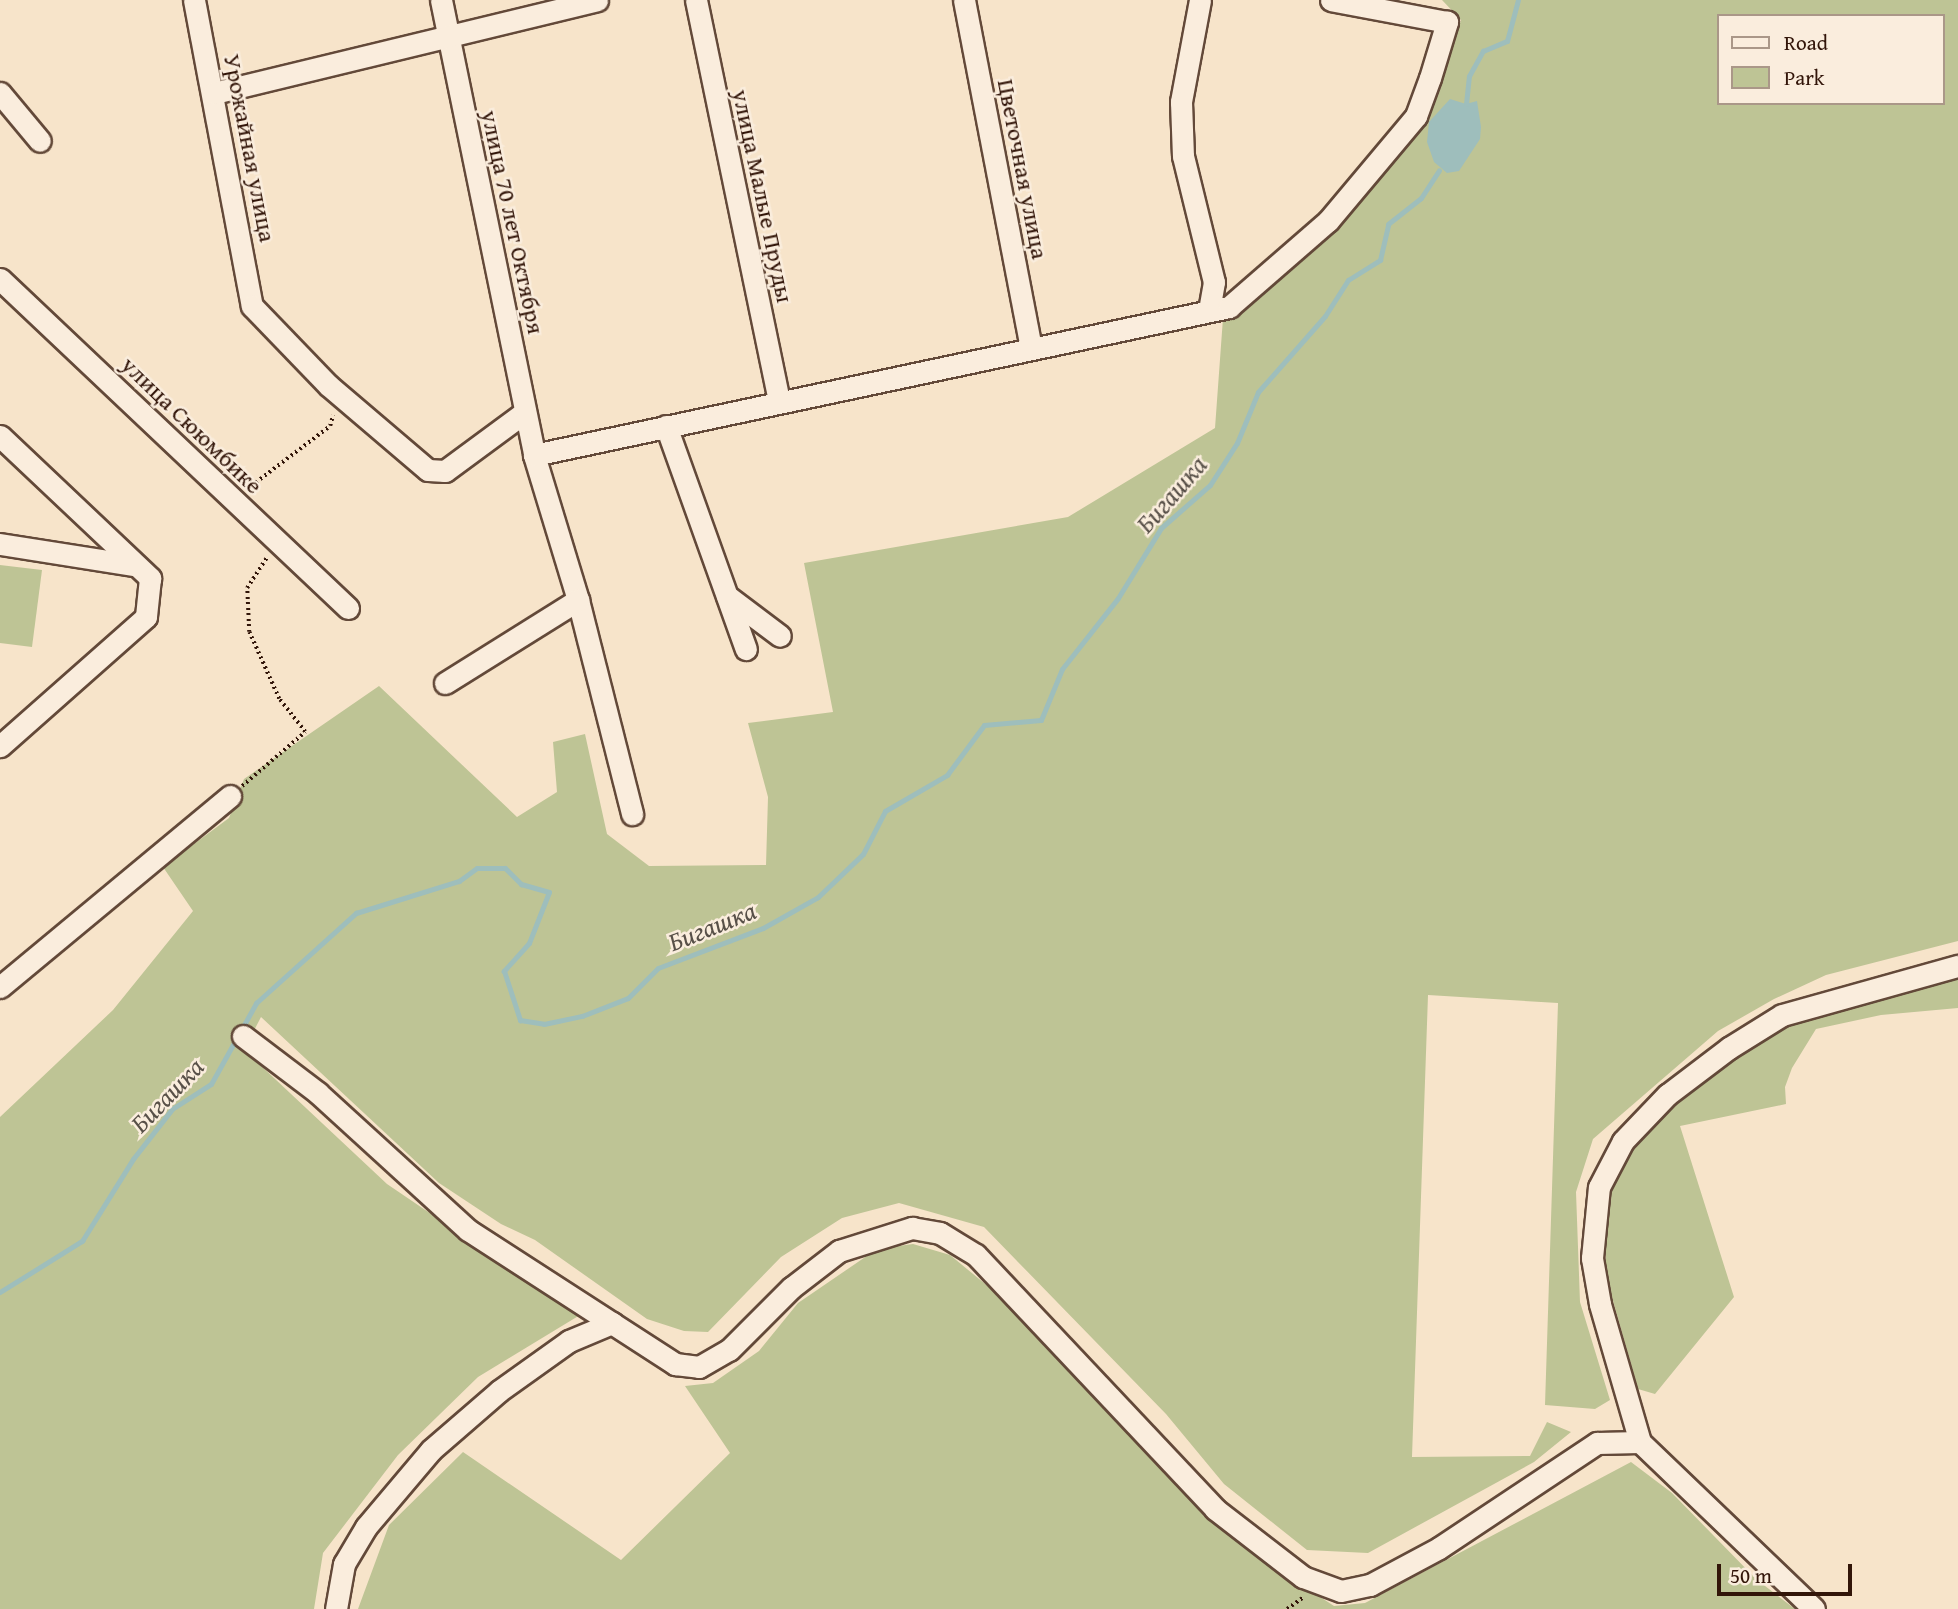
<!DOCTYPE html>
<meta charset="utf-8">
<style>
body{margin:0}
#map{position:relative;width:1958px;height:1609px;overflow:hidden;background:#f7e4ca;font-family:"Gentium Book Plus",serif}
div>[style]{position:absolute}
.green>*{inset:0;background:#bec495}
.water>*{inset:0;background:#9ebebc}
.stream>*{height:5px;margin:-2.5px;padding:0 2.5px;transform-origin:2.5px;border-radius:2.5px;background:#9ebebc}
.path>*{height:3.5px;margin-top:-1.75px;transform-origin:0;background:repeating-linear-gradient(90deg,#321509 0 2px,transparent 0 5.5px)}
.roads{filter:drop-shadow(2px 0 #634939) drop-shadow(-2px 0 #634939) drop-shadow(0 2px #634939) drop-shadow(0 -2px #634939)}
.minor>*{height:21px;margin:-10.5px;padding:0 10.5px;transform-origin:10.5px;border-radius:10.5px;background:#faeddd}
span{translate:-50% -50%;white-space:nowrap;text-align:center;line-height:1.15;-webkit-text-stroke:5px #faeddd;paint-order:stroke}
.street-label{font-size:24px;color:#321509}
.water-label{font-size:26px;color:#585048;font-style:italic}
.legend{position:absolute;left:1717px;top:14px;width:228px;height:91px;box-sizing:border-box;background:#faeddd;border:2px solid #aa9788;margin:0;padding:9px 12px;list-style:none;font-size:21px;color:#321509}
.legend li{display:flex;align-items:center;gap:14px;height:35px}
.legend b{width:35px;border:2px solid #aa9788}
.scale{position:absolute;left:1717px;top:1564px;width:135px;height:32px;box-sizing:border-box;border:4px solid #321509;border-top:0;padding-left:9px;font-size:21px;line-height:24px;white-space:nowrap;color:#321509;-webkit-text-stroke:5px #faeddd;paint-order:stroke}
</style>
<div id="map">
<div class="green">
<i style="clip-path:polygon(evenodd,1442px 0,1958px 0,1958px 941px,1826px 975px,1774px 999px,1718px 1031px,1593px 1139px,1576px 1192px,1580px 1302px,1610px 1400px,1595px 1409px,1545px 1405px,1558px 1003px,1428px 995px,1412px 1457px,1530px 1456px,1547px 1422px,1571px 1432px,1534px 1462px,1368px 1553px,1307px 1550px,1224px 1484px,1166px 1414px,984px 1227px,899px 1203px,842px 1218px,781px 1257px,708px 1332px,684px 1331px,647px 1319px,535px 1240px,501px 1224px,439px 1183px,261px 1017px,244px 1050px,387px 1184px,580px 1315px,478px 1377px,398px 1455px,323px 1553px,314px 1609px,0 1609px,0 1117px,113px 1010px,193px 911px,163px 867px,229px 818px,244px 779px,379px 686px,517px 817px,557px 792px,553px 742px,585px 734px,607px 834px,649px 866px,766px 865px,768px 797px,748px 723px,833px 712px,804px 563px,1068px 517px,1215px 428px,1223px 318px,1334px 230px,1429px 119px,1461px 20px,1442px 0,1718px 16px,1942px 16px,1942px 103px,1718px 103px,1718px 16px)"></i>
<i style="clip-path:polygon(0 565px,42px 570px,32px 647px,0 643px)"></i>
<i style="clip-path:polygon(1958px 975px,1958px 1008px,1881px 1015px,1816px 1029px,1792px 1068px,1785px 1087px,1786px 1104px,1680px 1126px,1734px 1297px,1655px 1394px,1638px 1389px,1606px 1276px,1605px 1227px,1612px 1184px,1633px 1145px,1674px 1104px,1748px 1047px,1809px 1014px)"></i>
<i style="clip-path:polygon(913px 1244px,950px 1255px,1001px 1297px,1179px 1485px,1258px 1556px,1334px 1606px,1365px 1603px,1631px 1462px,1672px 1493px,1756px 1579px,1795px 1609px,358px 1609px,389px 1525px,463px 1452px,621px 1560px,730px 1453px,685px 1386px,713px 1383px,759px 1351px,798px 1303px,877px 1249px)"></i>
</div>
<div class="water">
<i style="clip-path:polygon(1450px 99px,1466px 104px,1477px 101px,1481px 127px,1480px 139px,1459px 171px,1447px 173px,1434px 162px,1427px 142px,1429px 122px)"></i>
</div>
<div class="stream">
<i style="left:1466px;top:104px;width:28px;rotate:-84deg"></i>
<i style="left:1469px;top:76px;width:29px;rotate:-61deg"></i>
<i style="left:1483px;top:51px;width:26px;rotate:-23deg"></i>
<i style="left:1507px;top:41px;width:42px;rotate:-75deg"></i>
<i style="left:0;top:1292px;width:97px;rotate:-31.9deg"></i>
<i style="left:82px;top:1241px;width:97px;rotate:-58.1deg"></i>
<i style="left:133px;top:1159px;width:63px;rotate:-52deg"></i>
<i style="left:172px;top:1109px;width:46px;rotate:-32.7deg"></i>
<i style="left:211px;top:1084px;width:93px;rotate:-60.9deg"></i>
<i style="left:256px;top:1003px;width:135px;rotate:-42deg"></i>
<i style="left:356px;top:913px;width:108px;rotate:-17.3deg"></i>
<i style="left:459px;top:881px;width:22px;rotate:-36deg"></i>
<i style="left:477px;top:868px;width:28px"></i>
<i style="left:505px;top:868px;width:23px;rotate:45deg"></i>
<i style="left:521px;top:884px;width:29px;rotate:16deg"></i>
<i style="left:549px;top:892px;width:55px;rotate:111.4deg"></i>
<i style="left:529px;top:943px;width:38px;rotate:132deg"></i>
<i style="left:504px;top:971px;width:52px;rotate:71.9deg"></i>
<i style="left:520px;top:1020px;width:24px;rotate:9deg"></i>
<i style="left:544px;top:1024px;width:39px;rotate:-12deg"></i>
<i style="left:582px;top:1016px;width:49px;rotate:-21.4deg"></i>
<i style="left:628px;top:998px;width:42px;rotate:-45deg"></i>
<i style="left:658px;top:968px;width:112px;rotate:-20.9deg"></i>
<i style="left:763px;top:928px;width:63px;rotate:-29.4deg"></i>
<i style="left:818px;top:897px;width:62px;rotate:-43.7deg"></i>
<i style="left:863px;top:854px;width:48px;rotate:-62.9deg"></i>
<i style="left:885px;top:811px;width:72px;rotate:-30.1deg"></i>
<i style="left:947px;top:775px;width:62px;rotate:-53.5deg"></i>
<i style="left:984px;top:725px;width:57px;rotate:-5deg"></i>
<i style="left:1041px;top:720px;width:55px;rotate:-67.6deg"></i>
<i style="left:1062px;top:669px;width:90px;rotate:-51.7deg"></i>
<i style="left:1118px;top:598px;width:82px;rotate:-58.4deg"></i>
<i style="left:1161px;top:528px;width:65px;rotate:-41.3deg"></i>
<i style="left:1210px;top:485px;width:50px;rotate:-57.3deg"></i>
<i style="left:1237px;top:443px;width:55px;rotate:-67.6deg"></i>
<i style="left:1258px;top:392px;width:101px;rotate:-48.6deg"></i>
<i style="left:1325px;top:316px;width:43px;rotate:-57.4deg"></i>
<i style="left:1348px;top:280px;width:38px;rotate:-32deg"></i>
<i style="left:1380px;top:260px;width:37px;rotate:-77deg"></i>
<i style="left:1388px;top:224px;width:42px;rotate:-38.2deg"></i>
<i style="left:1421px;top:198px;width:33px;rotate:-57deg"></i>
</div>
<div class="path">
<i style="left:247px;top:489px;width:104px;rotate:-37.2deg"></i>
<i style="left:330px;top:426px;width:11px;rotate:-75deg"></i>
<i style="left:242px;top:786px;width:83px;rotate:-40.6deg"></i>
<i style="left:305px;top:732px;width:42px;rotate:-128.2deg"></i>
<i style="left:279px;top:699px;width:73px;rotate:-114.1deg"></i>
<i style="left:249px;top:632px;width:44px;rotate:-92.6deg"></i>
<i style="left:247px;top:588px;width:37px;rotate:-57deg"></i>
<i style="left:1287px;top:1609px;width:19px;rotate:-36deg"></i>
</div>
<div class="roads">
<div class="minor">
<i style="left:194px;top:0;width:311px;rotate:79.3deg"></i>
<i style="left:252px;top:306px;width:110px;rotate:46.1deg"></i>
<i style="left:328px;top:385px;width:131px;rotate:40.4deg"></i>
<i style="left:428px;top:470px;width:17px;rotate:3deg"></i>
<i style="left:445px;top:471px;width:99px;rotate:-36.4deg"></i>
<i style="left:441px;top:0;width:464px;rotate:78.4deg"></i>
<i style="left:534px;top:455px;width:152px;rotate:73.1deg"></i>
<i style="left:578px;top:600px;width:221px;rotate:75.8deg"></i>
<i style="left:696px;top:0;width:410px;rotate:78.3deg"></i>
<i style="left:964px;top:0;width:354px;rotate:79.1deg"></i>
<i style="left:1200px;top:0;width:104px;rotate:100.6deg"></i>
<i style="left:1181px;top:102px;width:54px;rotate:87.9deg"></i>
<i style="left:1183px;top:156px;width:130px;rotate:76.2deg"></i>
<i style="left:1214px;top:282px;width:29px;rotate:100deg"></i>
<i style="left:0;top:93px;width:62px;rotate:50.2deg"></i>
<i style="left:214px;top:93px;width:394px;rotate:-13.6deg"></i>
<i style="left:0;top:279px;width:479px;rotate:43.4deg"></i>
<i style="left:666px;top:426px;width:237px;rotate:70.3deg"></i>
<i style="left:0;top:436px;width:207px;rotate:43.4deg"></i>
<i style="left:150px;top:578px;width:39px;rotate:96deg"></i>
<i style="left:146px;top:617px;width:195px;rotate:138.5deg"></i>
<i style="left:534px;top:455px;width:711px;rotate:-12.02deg"></i>
<i style="left:1229px;top:307px;width:131px;rotate:-41deg"></i>
<i style="left:1328px;top:221px;width:137px;rotate:-50deg"></i>
<i style="left:1416px;top:116px;width:40px;rotate:-69.8deg"></i>
<i style="left:1430px;top:78px;width:59px;rotate:-73.1deg"></i>
<i style="left:1447px;top:22px;width:118px;rotate:-169.3deg"></i>
<i style="left:0;top:544px;width:134px;rotate:9deg"></i>
<i style="left:727px;top:596px;width:66px;rotate:37deg"></i>
<i style="left:445px;top:683px;width:157px;rotate:-32deg"></i>
<i style="left:0;top:987px;width:299px;rotate:-39.7deg"></i>
<i style="left:243px;top:1036px;width:94px;rotate:37.2deg"></i>
<i style="left:318px;top:1093px;width:203px;rotate:42.4deg"></i>
<i style="left:468px;top:1230px;width:247px;rotate:32.9deg"></i>
<i style="left:675px;top:1364px;width:24px;rotate:7deg"></i>
<i style="left:699px;top:1367px;width:34px;rotate:-30deg"></i>
<i style="left:729px;top:1350px;width:88px;rotate:-45deg"></i>
<i style="left:791px;top:1288px;width:61px;rotate:-37.6deg"></i>
<i style="left:839px;top:1251px;width:77px;rotate:-17.5deg"></i>
<i style="left:912px;top:1228px;width:28px;rotate:10deg"></i>
<i style="left:940px;top:1233px;width:42px;rotate:31.4deg"></i>
<i style="left:976px;top:1255px;width:349px;rotate:46.7deg"></i>
<i style="left:1215px;top:1509px;width:111px;rotate:37.7deg"></i>
<i style="left:1303px;top:1577px;width:40px;rotate:20.2deg"></i>
<i style="left:1341px;top:1591px;width:30px;rotate:-12deg"></i>
<i style="left:1370px;top:1585px;width:78px;rotate:-28.2deg"></i>
<i style="left:1439px;top:1548px;width:190px;rotate:-33.6deg"></i>
<i style="left:1597px;top:1443px;width:43px;rotate:-1.3deg"></i>
<i style="left:1640px;top:1442px;width:241px;rotate:43.8deg"></i>
<i style="left:1640px;top:1442px;width:144px;rotate:-106.2deg"></i>
<i style="left:1600px;top:1304px;width:47px;rotate:-99.9deg"></i>
<i style="left:1592px;top:1258px;width:71px;rotate:-84.4deg"></i>
<i style="left:1599px;top:1187px;width:52px;rotate:-62.4deg"></i>
<i style="left:1623px;top:1141px;width:64px;rotate:-46.3deg"></i>
<i style="left:1667px;top:1095px;width:78px;rotate:-37.2deg"></i>
<i style="left:1729px;top:1048px;width:62px;rotate:-31.9deg"></i>
<i style="left:1782px;top:1015px;width:183px;rotate:-15.6deg"></i>
<i style="left:336px;top:1609px;width:46px;rotate:-79.9deg"></i>
<i style="left:344px;top:1564px;width:43px;rotate:-59.3deg"></i>
<i style="left:366px;top:1527px;width:101px;rotate:-49.8deg"></i>
<i style="left:431px;top:1450px;width:90px;rotate:-40.9deg"></i>
<i style="left:499px;top:1391px;width:86px;rotate:-35.5deg"></i>
<i style="left:569px;top:1341px;width:47px;rotate:-22.7deg"></i>
</div>
</div>
<div class="street-label">
<span style="left:250px;top:148px;rotate:79deg">Урожайная улица</span>
<span style="left:1023px;top:169px;rotate:79deg">Цветочная улица</span>
<span style="left:763px;top:196px;rotate:78deg">улица Малые Пруды</span>
<span style="left:513px;top:222px;rotate:78deg">улица 70 лет Октября</span>
<span style="left:192px;top:425px;rotate:44deg">улица Сююмбике</span>
</div>
<div class="water-label">
<span style="left:1171px;top:494px;rotate:-49deg">Бигашка</span>
<span style="left:712px;top:926px;rotate:-22deg">Бигашка</span>
<span style="left:167px;top:1095px;rotate:-46deg">Бигашка</span>
</div>
<ul class="legend">
<li><b style="height:9px;background:#faeddd"></b>Road</li>
<li><b style="height:19px;background:#bec495"></b>Park</li>
</ul>
<div class="scale">50 m</div>
</div>
